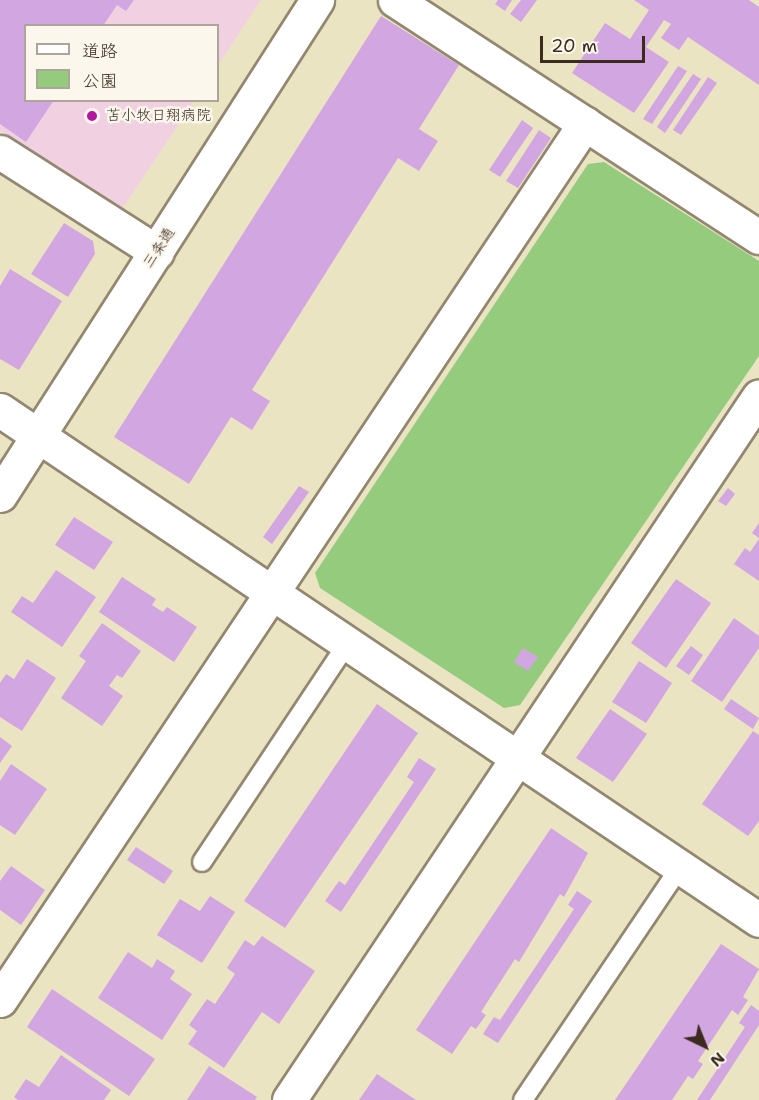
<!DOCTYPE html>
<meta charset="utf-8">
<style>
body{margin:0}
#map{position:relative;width:759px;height:1100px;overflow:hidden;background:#ebe4c3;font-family:"Shantell Sans","Klee One",sans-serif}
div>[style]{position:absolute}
.built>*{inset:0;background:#f1d0e2}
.green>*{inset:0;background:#95cb7d}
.building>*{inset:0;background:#d2a6e0}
.roads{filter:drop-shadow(2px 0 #938770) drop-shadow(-2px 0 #938770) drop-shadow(0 2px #938770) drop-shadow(0 -2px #938770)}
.service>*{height:18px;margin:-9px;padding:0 9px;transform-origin:9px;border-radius:9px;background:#fff}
.minor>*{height:33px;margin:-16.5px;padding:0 16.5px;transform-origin:16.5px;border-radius:16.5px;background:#fff}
.tertiary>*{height:33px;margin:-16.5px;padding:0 16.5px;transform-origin:16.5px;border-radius:16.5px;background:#fff}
.dots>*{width:16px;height:16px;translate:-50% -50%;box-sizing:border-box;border:3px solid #fbf7ec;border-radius:50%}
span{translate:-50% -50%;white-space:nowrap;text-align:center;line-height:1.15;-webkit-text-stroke:5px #fbf7ec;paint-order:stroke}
.poi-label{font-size:15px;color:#3b2a1e}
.left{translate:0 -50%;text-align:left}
.street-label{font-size:15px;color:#3b2a1e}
.legend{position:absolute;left:24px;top:24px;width:195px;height:78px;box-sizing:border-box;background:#fbf7ec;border:2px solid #aea59a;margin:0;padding:8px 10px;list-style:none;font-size:18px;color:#3b2a1e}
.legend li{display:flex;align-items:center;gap:12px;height:30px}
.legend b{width:30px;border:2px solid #aea59a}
.north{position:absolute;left:675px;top:1016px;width:60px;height:60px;-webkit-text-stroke:4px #fbf7ec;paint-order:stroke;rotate:137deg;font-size:16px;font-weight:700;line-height:24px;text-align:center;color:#3b2a1e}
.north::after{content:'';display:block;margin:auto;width:21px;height:27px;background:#3b2a1e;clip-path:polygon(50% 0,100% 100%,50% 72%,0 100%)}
.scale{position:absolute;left:540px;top:36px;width:105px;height:27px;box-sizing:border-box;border:3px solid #3b2a1e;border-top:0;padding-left:8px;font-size:18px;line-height:21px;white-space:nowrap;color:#3b2a1e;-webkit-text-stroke:4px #fbf7ec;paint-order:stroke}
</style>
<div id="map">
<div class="built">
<i style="clip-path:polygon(0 0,261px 0,218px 65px,218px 26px,26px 26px,26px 100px,194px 101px,122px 209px,0 131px)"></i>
</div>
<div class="green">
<i style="clip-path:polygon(604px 162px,759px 261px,759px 356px,520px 705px,504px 708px,320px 588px,315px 573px,588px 164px)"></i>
</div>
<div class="building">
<i style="clip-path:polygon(0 0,134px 0,126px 11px,117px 5px,103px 26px,26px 26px,26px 100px,54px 100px,26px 142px,0 124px)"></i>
<i style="clip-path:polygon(498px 0,512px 0,505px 11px,495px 4px)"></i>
<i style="clip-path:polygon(521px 0,537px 0,521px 22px,510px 14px)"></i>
<i style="clip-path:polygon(634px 0,749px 0,759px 7px,759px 85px,688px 37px,679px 50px,661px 38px,671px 24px,664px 20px,646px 47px,669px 62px,634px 113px,572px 73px,605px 23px,630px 39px,649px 10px)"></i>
<i style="clip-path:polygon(381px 16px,459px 65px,419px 129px,438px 141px,419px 171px,398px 158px,252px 390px,270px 401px,252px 430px,231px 417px,189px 484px,114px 437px)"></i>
<i style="clip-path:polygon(678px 66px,687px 71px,652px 124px,643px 119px)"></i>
<i style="clip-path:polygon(693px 74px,701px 79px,665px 133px,657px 127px)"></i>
<i style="clip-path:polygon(708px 77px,717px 83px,681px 135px,673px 130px)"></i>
<i style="clip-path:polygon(522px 120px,533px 128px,500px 177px,489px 170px)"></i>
<i style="clip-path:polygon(539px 130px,551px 138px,518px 188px,506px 181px)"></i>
<i style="clip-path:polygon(64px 223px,93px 241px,95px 254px,68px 297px,31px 274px)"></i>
<i style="clip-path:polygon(10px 269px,62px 301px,19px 370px,0 359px,0 286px)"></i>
<i style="clip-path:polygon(299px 486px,309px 492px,272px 544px,263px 537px)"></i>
<i style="clip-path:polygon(728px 488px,735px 494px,726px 506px,718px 501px)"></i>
<i style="clip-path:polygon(74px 517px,113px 542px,94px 570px,55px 545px)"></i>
<i style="clip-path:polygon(759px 523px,759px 538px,752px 533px)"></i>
<i style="clip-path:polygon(759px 539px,759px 581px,734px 564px,745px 548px,750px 552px)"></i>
<i style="clip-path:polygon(56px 570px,96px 597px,62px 647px,11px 612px,22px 596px,33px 603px)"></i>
<i style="clip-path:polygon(122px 577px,156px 599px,152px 605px,163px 612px,167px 607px,197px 627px,174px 662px,99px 612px)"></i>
<i style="clip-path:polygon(676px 579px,711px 603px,666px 668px,631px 643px)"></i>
<i style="clip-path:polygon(734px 618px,759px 636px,759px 648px,722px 702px,691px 681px)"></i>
<i style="clip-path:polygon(102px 623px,141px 651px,122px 678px,117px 675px,109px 686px,123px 696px,102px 726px,61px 698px,86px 661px,79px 656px)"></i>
<i style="clip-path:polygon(691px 646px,703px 655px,689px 675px,676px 666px)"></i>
<i style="clip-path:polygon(523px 648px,538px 657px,528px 671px,514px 662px)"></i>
<i style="clip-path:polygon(27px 659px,56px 678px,22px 731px,0 717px,0 683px,6px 674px,14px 679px)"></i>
<i style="clip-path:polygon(639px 661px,672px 683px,646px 723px,612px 702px)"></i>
<i style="clip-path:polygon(731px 699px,759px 718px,753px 729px,724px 709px)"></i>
<i style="clip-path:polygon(377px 704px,418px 733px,285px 928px,244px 901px)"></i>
<i style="clip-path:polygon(610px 709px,647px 734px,613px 782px,576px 758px)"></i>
<i style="clip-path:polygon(753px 731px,759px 735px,759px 821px,748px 836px,702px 804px)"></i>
<i style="clip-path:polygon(0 737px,12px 746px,0 763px)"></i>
<i style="clip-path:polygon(419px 758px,436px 769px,341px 912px,325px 901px,339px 881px,345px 885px,414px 782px,407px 777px)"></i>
<i style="clip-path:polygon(11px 764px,47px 789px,15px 835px,0 825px,0 781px)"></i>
<i style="clip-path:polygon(551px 828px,588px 853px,564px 897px,560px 894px,519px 962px,515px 959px,481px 1012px,486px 1015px,476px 1029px,471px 1026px,452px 1054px,416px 1030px)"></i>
<i style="clip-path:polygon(136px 847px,173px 871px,164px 884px,127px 860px)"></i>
<i style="clip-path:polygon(11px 866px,45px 890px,21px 925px,0 910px,0 881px)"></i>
<i style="clip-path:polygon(577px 891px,592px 901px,498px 1043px,483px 1034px,494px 1017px,500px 1020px,574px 909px,568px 905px)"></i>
<i style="clip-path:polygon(210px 896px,235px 912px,202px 963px,157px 935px,180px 899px,200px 911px)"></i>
<i style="clip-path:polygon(262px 936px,315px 971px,279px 1024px,262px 1012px,224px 1068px,188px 1044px,197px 1031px,189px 1025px,207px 999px,215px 1004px,235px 974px,227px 968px,245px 940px,254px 946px)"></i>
<i style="clip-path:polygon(721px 944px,759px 969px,743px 997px,748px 1000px,738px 1015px,732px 1010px,698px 1061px,703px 1064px,693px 1079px,688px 1076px,672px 1100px,615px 1100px)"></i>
<i style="clip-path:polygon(128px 952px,152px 968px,157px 959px,175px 971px,170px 979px,192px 994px,162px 1040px,98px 998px)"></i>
<i style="clip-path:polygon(52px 989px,155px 1059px,129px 1096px,27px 1027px)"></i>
<i style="clip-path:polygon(751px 1005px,759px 1011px,759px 1025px,710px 1100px,697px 1100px,745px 1027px,739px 1023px)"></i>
<i style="clip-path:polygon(61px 1055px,111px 1090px,104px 1100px,18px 1100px,14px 1097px,26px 1079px,39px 1087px)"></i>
<i style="clip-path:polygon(209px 1066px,257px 1097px,255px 1100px,187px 1100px)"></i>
<i style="clip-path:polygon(377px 1074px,416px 1100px,359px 1100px)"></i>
</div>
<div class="roads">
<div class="service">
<i style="left:202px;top:862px;width:264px;rotate:-56.4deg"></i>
<i style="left:523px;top:1100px;width:281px;rotate:-56deg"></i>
</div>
<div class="minor">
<i style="left:395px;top:0;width:434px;rotate:33.1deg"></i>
<i style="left:0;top:152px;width:186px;rotate:32.5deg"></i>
<i style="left:0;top:410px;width:914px;rotate:33.9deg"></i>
<i style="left:0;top:1000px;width:1054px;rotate:-56.29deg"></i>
<i style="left:289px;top:1100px;width:846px;rotate:-56.27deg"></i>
</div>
<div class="tertiary">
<i style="left:0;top:495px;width:588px;rotate:-57.36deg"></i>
</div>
</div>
<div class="dots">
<i style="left:92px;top:116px;background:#b5179e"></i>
</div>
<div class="poi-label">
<span class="left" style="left:106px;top:116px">苫小牧日翔病院</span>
</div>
<div class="street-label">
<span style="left:159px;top:248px;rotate:-57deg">三条通</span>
</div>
<ul class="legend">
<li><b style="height:8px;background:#fff"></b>道路</li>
<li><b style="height:16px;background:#95cb7d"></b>公園</li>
</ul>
<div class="north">N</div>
<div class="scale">20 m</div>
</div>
